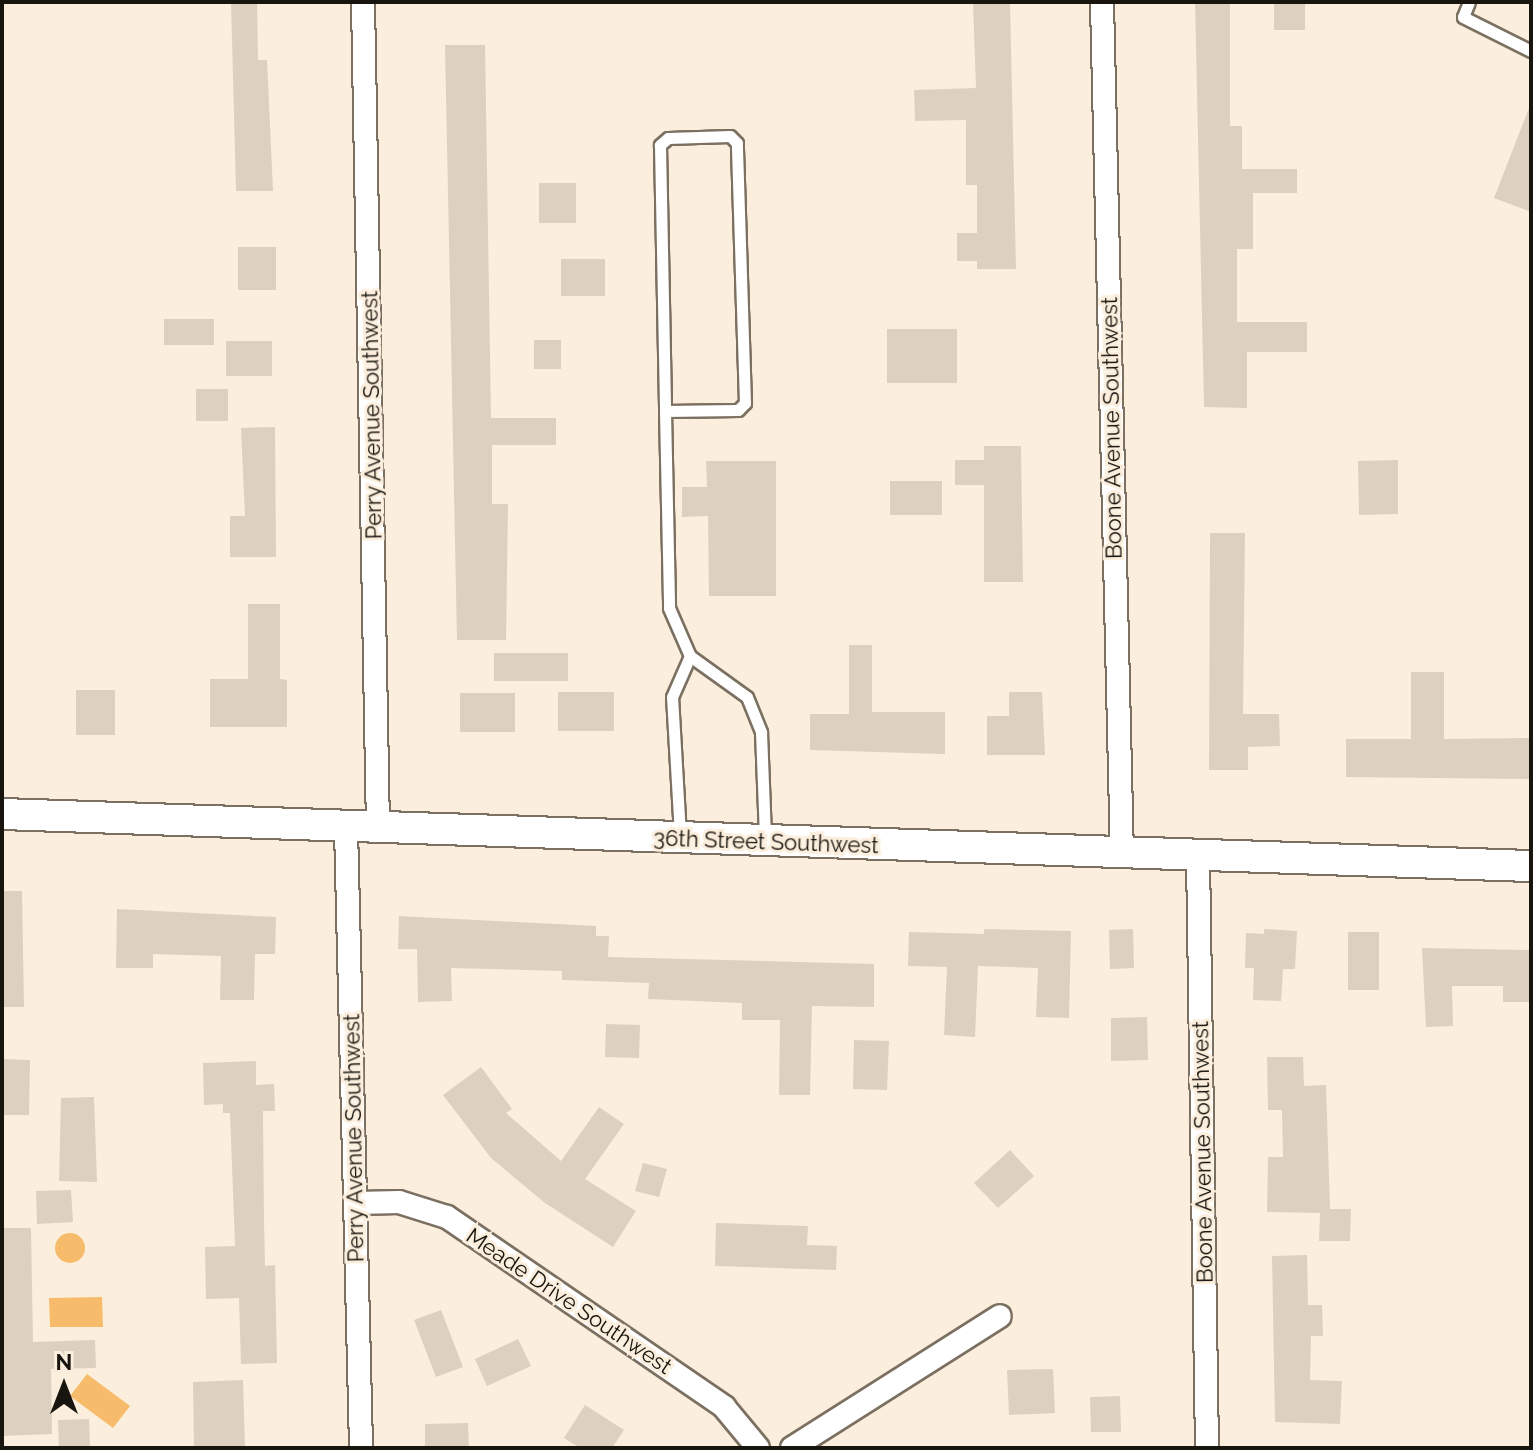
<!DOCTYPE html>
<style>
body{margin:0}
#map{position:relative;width:1533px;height:1450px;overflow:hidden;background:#fbeedd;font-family:Raleway,sans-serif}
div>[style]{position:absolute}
.water>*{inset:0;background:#f6bc6b}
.round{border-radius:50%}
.building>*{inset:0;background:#ddd0c0}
.roads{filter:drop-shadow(2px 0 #7b7061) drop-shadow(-2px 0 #7b7061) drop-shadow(0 2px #7b7061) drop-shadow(0 -2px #7b7061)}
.lane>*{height:11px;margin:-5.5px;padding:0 5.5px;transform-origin:5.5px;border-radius:5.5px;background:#fff}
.street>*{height:22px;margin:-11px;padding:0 11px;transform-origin:11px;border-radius:11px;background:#fff}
.secondary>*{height:30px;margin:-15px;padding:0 15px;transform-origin:15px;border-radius:15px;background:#fff}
span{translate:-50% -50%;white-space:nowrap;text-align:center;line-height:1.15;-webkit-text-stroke:6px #fbeedd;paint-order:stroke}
.street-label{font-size:22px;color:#18140e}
.frame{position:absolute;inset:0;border:4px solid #18140e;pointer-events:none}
.north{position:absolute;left:24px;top:1346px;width:80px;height:80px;-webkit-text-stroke:6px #fbeedd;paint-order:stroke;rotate:0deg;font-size:22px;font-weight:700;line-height:32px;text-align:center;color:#18140e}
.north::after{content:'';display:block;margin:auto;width:28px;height:36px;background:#18140e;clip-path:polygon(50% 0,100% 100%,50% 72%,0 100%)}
</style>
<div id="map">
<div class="water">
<i class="round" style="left:55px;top:1233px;width:30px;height:30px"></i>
<i style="clip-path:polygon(102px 1297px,103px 1327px,50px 1327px,49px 1298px)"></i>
<i style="clip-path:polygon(87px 1374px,130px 1406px,113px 1428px,70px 1396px)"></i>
</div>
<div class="building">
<i style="clip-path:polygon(231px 2px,257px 2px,258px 60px,267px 60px,273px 191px,236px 191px)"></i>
<i style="clip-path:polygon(973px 2px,1010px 2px,1016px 269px,977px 269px,977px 261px,957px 261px,957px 233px,977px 233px,977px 185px,966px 185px,966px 120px,915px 121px,914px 90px,976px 88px)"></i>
<i style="clip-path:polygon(1195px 2px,1230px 2px,1230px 126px,1242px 126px,1242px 169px,1297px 169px,1297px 193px,1253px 193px,1253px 249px,1237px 249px,1237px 322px,1307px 322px,1307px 352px,1247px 352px,1247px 408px,1204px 407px)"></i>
<i style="clip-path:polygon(1274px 2px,1305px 2px,1305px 30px,1274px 30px)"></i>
<i style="clip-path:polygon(445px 45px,485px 45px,491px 418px,556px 418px,556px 445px,492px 445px,492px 504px,508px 504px,506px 640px,457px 640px)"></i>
<i style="clip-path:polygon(1529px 108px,1531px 108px,1531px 212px,1494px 198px)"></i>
<i style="clip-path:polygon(539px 183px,576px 183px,576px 223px,539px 223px)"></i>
<i style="clip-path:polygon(238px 247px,276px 247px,276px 290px,238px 290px)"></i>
<i style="clip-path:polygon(561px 259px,605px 259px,605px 296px,561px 296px)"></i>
<i style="clip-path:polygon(164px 319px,214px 319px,214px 345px,164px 345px)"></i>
<i style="clip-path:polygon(887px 329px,957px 329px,957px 383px,887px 383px)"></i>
<i style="clip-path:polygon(534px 340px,561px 340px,561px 369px,534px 369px)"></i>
<i style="clip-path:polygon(226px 341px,272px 341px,272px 376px,226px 376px)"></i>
<i style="clip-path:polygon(196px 389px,228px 389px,228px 421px,196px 421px)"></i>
<i style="clip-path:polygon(275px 427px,276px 557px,230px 557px,230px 516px,245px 516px,241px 428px)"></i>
<i style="clip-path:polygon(984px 446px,1021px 446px,1023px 582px,984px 582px,984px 485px,955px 485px,955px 460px,984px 460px)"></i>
<i style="clip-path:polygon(1398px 460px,1398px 514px,1359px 515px,1358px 461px)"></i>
<i style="clip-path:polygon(706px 461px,776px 461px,776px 596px,709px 596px,708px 516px,682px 517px,682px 487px,707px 487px)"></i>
<i style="clip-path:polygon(890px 481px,942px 481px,942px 515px,890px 515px)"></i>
<i style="clip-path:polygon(1210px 533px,1245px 533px,1243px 714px,1279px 714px,1280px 746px,1248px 747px,1248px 770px,1209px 770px)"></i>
<i style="clip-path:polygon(248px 604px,280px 604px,280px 679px,287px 680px,287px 727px,210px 727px,210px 679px,248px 679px)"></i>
<i style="clip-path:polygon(849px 645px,872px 645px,872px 712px,945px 712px,945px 754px,810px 750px,810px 714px,849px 714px)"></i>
<i style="clip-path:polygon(494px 653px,568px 653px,568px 681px,494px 681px)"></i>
<i style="clip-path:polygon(1411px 672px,1444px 672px,1444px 739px,1531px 738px,1531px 779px,1346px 777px,1346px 739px,1411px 739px)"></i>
<i style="clip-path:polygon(76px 690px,115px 690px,115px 735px,76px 735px)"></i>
<i style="clip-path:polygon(558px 692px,614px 692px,614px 731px,558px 731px)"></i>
<i style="clip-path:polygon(1009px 692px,1042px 692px,1045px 755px,987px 755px,987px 716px,1009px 716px)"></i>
<i style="clip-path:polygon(460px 693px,515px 693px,515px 732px,460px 732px)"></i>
<i style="clip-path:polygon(2px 891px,22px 891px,24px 1007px,2px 1007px)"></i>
<i style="clip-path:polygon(117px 909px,276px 917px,275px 954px,255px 954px,254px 1000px,220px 1000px,221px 956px,153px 954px,153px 968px,116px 968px)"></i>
<i style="clip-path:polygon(399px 916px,596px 926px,596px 936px,609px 936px,608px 957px,874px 964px,874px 1007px,812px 1006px,810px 1095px,779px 1095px,780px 1020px,742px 1020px,742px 1003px,648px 999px,649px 983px,562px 980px,562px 971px,451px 968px,452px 1001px,418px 1002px,417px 949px,398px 949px)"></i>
<i style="clip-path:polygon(984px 929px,1071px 931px,1069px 1018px,1036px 1017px,1038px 968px,978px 966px,975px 1037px,944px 1035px,947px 967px,908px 966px,909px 932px,984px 934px)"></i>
<i style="clip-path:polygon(1133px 929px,1134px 968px,1110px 969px,1109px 930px)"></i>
<i style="clip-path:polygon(1264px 929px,1297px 931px,1295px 969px,1283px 969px,1281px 1001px,1253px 1000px,1254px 968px,1245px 968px,1246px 933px,1264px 934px)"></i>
<i style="clip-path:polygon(1348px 932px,1379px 932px,1379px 990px,1348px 990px)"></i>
<i style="clip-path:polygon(1422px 948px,1531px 950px,1531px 1002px,1503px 1002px,1503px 986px,1452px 986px,1453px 1026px,1426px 1027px)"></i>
<i style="clip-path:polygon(1147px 1017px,1148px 1060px,1111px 1061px,1111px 1018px)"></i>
<i style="clip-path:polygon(606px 1024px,640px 1025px,639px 1058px,605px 1057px)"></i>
<i style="clip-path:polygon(854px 1040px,889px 1041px,887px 1090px,853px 1089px)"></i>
<i style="clip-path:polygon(1267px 1057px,1303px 1057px,1304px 1086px,1326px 1085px,1330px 1209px,1351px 1209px,1350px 1241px,1319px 1241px,1320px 1213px,1267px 1212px,1268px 1157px,1283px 1157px,1282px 1110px,1268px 1110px)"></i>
<i style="clip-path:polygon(2px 1059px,30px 1060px,29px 1115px,2px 1115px)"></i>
<i style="clip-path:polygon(256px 1061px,256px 1085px,274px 1084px,275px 1111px,263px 1111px,264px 1221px,265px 1266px,275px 1265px,277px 1363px,241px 1364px,239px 1298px,206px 1299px,205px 1247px,235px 1246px,230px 1113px,223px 1113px,223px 1104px,204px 1105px,203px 1063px)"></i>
<i style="clip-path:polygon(481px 1067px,512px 1109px,506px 1113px,561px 1161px,599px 1107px,624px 1124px,585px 1179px,636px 1211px,613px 1247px,545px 1203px,491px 1158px,443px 1095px)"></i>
<i style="clip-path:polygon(94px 1097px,97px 1182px,59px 1181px,61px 1098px)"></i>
<i style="clip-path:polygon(1010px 1150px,1034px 1176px,998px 1208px,974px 1183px)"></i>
<i style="clip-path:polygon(643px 1163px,667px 1169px,659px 1197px,635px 1191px)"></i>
<i style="clip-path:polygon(71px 1190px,73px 1222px,37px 1224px,36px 1191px)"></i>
<i style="clip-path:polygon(716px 1223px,808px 1226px,807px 1245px,837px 1246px,836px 1270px,715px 1266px)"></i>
<i style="clip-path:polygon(2px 1228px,31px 1228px,33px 1342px,95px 1340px,96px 1368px,51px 1369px,52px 1434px,2px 1436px)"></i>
<i style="clip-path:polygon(1307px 1255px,1308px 1305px,1322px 1305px,1323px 1336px,1311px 1336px,1310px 1380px,1342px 1381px,1340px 1424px,1275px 1422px,1272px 1256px)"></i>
<i style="clip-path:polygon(441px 1310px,463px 1367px,436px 1377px,414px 1320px)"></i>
<i style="clip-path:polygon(518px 1339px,531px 1366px,487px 1386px,475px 1359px)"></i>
<i style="clip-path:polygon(1053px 1369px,1055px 1413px,1009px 1415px,1007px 1370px)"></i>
<i style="clip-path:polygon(243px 1380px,245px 1448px,194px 1448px,193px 1382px)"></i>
<i style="clip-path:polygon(1120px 1396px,1121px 1432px,1091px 1432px,1090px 1397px)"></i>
<i style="clip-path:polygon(585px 1405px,624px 1430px,612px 1448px,580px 1448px,564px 1438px)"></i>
<i style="clip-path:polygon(89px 1419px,90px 1448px,59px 1448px,58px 1420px)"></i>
<i style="clip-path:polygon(468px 1423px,469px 1448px,425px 1448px,425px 1424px)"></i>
</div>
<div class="roads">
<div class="lane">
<i style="left:1469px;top:2px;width:16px;rotate:112deg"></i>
<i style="left:1463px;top:17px;width:76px;rotate:26.6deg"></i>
<i style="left:665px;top:411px;width:73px;rotate:-0.8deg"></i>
<i style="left:738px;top:410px;width:10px;rotate:-45deg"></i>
<i style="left:745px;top:403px;width:260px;rotate:-91.8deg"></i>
<i style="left:737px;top:143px;width:10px;rotate:-135deg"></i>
<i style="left:730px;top:136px;width:62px;rotate:178.2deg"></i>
<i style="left:668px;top:138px;width:11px;rotate:139deg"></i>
<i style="left:660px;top:145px;width:266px;rotate:88.9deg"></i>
<i style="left:665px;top:411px;width:197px;rotate:88.8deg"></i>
<i style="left:669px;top:608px;width:52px;rotate:66.4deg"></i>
<i style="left:690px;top:656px;width:70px;rotate:35.7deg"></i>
<i style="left:747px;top:697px;width:38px;rotate:68deg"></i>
<i style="left:761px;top:732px;width:105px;rotate:87.8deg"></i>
<i style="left:680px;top:835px;width:138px;rotate:-93.3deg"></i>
<i style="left:672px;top:697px;width:45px;rotate:-66.3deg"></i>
</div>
<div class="street">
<i style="left:363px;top:2px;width:827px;rotate:88.96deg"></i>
<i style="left:1102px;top:2px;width:852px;rotate:88.66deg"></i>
<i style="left:346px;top:828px;width:620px;rotate:88.61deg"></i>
<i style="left:1198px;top:856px;width:592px;rotate:89.13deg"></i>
<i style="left:357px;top:1203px;width:42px;rotate:-1.4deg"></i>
<i style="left:399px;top:1202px;width:50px;rotate:17.4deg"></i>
<i style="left:447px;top:1217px;width:336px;rotate:34.4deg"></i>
<i style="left:724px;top:1407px;width:53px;rotate:50.3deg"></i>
<i style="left:792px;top:1448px;width:246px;rotate:-32.4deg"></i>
</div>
<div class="secondary">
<i style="left:2px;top:814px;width:1530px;rotate:1.95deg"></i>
</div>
</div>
<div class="street-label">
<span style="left:372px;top:415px;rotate:-91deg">Perry Avenue Southwest</span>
<span style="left:1112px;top:428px;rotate:-91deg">Boone Avenue Southwest</span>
<span style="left:766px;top:842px;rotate:2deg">36th Street Southwest</span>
<span style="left:354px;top:1138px;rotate:-91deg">Perry Avenue Southwest</span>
<span style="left:1203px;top:1152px;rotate:-91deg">Boone Avenue Southwest</span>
<span style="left:569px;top:1301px;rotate:34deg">Meade Drive Southwest</span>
</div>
<div class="frame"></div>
<div class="north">N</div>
</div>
